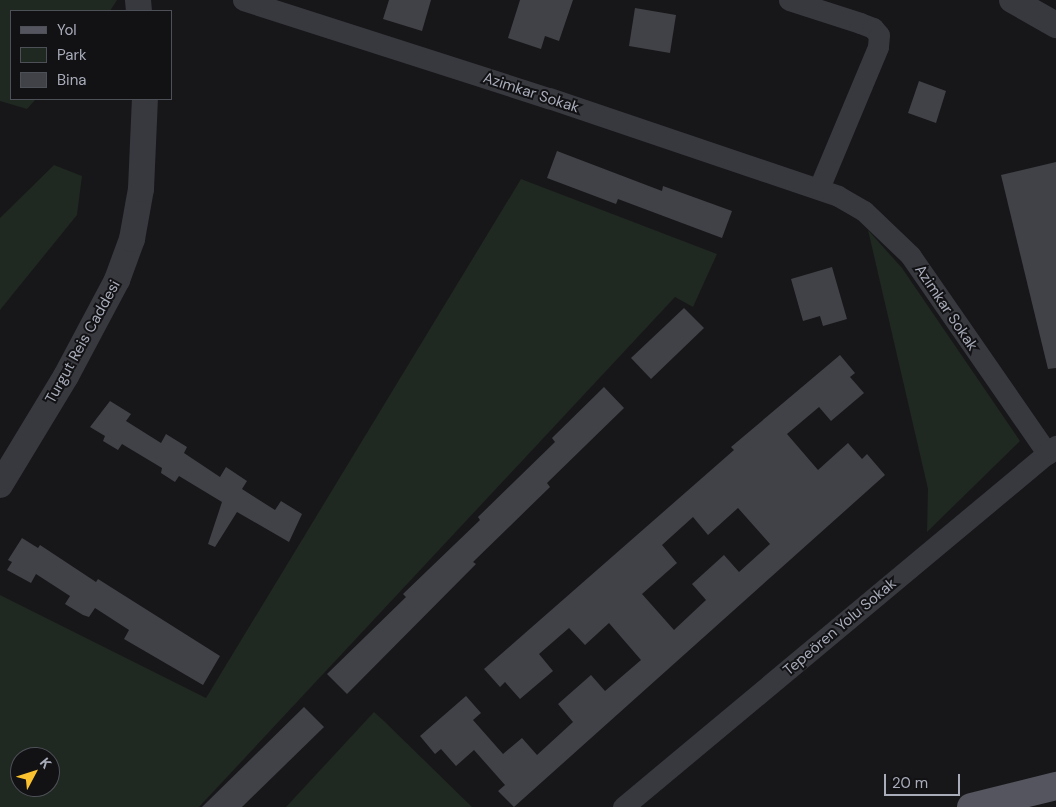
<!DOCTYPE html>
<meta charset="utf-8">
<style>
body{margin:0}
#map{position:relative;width:1056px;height:807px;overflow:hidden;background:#171719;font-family:"DM Sans",sans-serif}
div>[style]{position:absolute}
.green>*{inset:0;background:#1f2821}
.building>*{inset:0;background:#414247}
.minor>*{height:21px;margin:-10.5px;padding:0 10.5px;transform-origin:10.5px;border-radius:10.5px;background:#38393f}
.tertiary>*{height:26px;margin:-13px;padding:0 13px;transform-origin:13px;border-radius:13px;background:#38393f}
.primary>*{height:28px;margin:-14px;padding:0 14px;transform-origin:14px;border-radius:14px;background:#54555e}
span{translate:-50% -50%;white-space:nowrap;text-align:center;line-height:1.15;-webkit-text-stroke:4px #121215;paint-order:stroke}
.street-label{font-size:15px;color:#a9adba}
.legend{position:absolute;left:10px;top:10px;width:162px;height:90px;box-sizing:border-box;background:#121215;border:1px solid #4e5057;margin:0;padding:6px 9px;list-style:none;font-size:15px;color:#a9adba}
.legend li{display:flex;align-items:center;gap:10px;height:25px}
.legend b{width:25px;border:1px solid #4e5057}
.north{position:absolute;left:10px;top:747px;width:50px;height:50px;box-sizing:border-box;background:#121215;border:1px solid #4e5057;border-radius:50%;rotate:50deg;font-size:14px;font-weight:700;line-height:20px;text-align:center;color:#a9adba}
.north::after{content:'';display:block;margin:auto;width:18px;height:22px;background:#fac22f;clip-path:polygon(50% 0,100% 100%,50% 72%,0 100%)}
.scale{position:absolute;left:884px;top:774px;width:76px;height:22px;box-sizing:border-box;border:2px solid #a9adba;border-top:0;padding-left:6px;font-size:15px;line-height:18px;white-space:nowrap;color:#a9adba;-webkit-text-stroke:4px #121215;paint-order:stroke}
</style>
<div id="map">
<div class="green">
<i style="clip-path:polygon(0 0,117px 0,110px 11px,11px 11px,11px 99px,36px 99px,27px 109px,0 101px)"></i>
<i style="clip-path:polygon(54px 165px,82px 176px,77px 215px,0 310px,0 218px)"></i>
<i style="clip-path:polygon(evenodd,521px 179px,717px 254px,693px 307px,675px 297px,199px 807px,0 807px,0 595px,206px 698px,521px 179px,20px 757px,50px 757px,50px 787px,20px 787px,20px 757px)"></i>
<i style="clip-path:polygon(868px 230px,902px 268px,1020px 441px,927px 532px,928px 489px)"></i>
<i style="clip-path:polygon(374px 712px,384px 721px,472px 807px,286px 807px)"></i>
</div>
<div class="building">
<i style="clip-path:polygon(389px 0,431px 0,422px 31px,383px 19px)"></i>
<i style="clip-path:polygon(520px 0,573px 0,559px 41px,545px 36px,541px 49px,508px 38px)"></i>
<i style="clip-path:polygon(635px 8px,676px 15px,670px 53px,629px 46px)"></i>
<i style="clip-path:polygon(919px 81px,946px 91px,936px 123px,908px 113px)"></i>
<i style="clip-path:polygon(557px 151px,662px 191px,663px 186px,732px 211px,722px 238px,618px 199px,616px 204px,547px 178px)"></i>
<i style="clip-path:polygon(1056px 162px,1056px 368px,1048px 369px,1001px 175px)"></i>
<i style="clip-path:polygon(832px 267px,847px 319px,823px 326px,820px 316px,803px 321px,791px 279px)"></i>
<i style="clip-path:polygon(684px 308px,704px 328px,651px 379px,631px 358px)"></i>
<i style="clip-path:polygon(evenodd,840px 355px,855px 373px,850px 377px,864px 393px,831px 421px,819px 407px,787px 434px,818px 470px,848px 443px,862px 459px,867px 454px,885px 475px,514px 807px,498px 791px,505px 785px,474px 750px,456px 766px,441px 749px,435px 754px,420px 736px,466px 696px,481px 713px,473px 720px,503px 754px,522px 738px,537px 755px,573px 722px,558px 704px,591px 675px,605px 691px,641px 660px,609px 623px,585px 645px,569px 628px,539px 654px,553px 671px,520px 699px,505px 682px,500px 687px,484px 669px,734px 450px,731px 447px,840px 355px,738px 508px,770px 544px,739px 572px,724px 555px,692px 584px,706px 600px,674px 630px,642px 594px,677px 563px,662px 545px,693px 517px,708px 535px,738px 508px)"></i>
<i style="clip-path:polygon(604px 387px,624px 408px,547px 483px,550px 487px,473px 562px,476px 564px,347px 694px,327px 674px,406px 597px,403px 594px,480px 520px,478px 517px,555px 442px,552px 438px)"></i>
<i style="clip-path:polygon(110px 401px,131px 414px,126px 421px,161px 443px,166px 434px,187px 447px,184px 453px,220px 477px,226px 467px,247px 481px,242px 489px,275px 510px,281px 501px,302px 514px,289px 542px,237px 512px,215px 547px,208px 544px,222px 502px,179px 476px,175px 482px,161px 473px,162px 468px,122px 444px,118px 450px,103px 441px,105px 436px,90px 427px)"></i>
<i style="clip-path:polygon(22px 538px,38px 548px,40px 545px,96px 582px,98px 579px,220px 656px,203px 685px,124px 639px,129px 630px,95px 608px,89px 617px,83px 615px,65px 604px,70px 596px,36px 574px,31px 583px,7px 570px,12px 562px,8px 560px)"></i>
<i style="clip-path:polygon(304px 707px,324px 727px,242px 807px,202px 807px)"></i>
</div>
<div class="minor">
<i style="left:243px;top:0;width:321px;rotate:17.8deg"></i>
<i style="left:549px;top:98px;width:305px;rotate:18.7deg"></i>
<i style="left:838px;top:196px;width:30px;rotate:30deg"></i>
<i style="left:864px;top:211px;width:64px;rotate:43.7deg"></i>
<i style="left:910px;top:255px;width:242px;rotate:55.3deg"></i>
<i style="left:789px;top:0;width:75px;rotate:17.9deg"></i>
<i style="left:860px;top:23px;width:14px;rotate:21deg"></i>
<i style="left:873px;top:28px;width:9px;rotate:49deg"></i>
<i style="left:879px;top:35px;width:12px;rotate:95deg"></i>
<i style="left:878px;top:47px;width:153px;rotate:112.7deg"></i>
<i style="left:623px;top:807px;width:564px;rotate:-39.82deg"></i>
</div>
<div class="tertiary">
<i style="left:138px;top:0;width:11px;rotate:85deg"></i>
<i style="left:1012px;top:0;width:51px;rotate:29.6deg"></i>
<i style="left:0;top:485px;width:127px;rotate:-58.8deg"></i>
<i style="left:66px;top:376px;width:109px;rotate:-62deg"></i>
<i style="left:117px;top:280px;width:44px;rotate:-69.9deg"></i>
<i style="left:132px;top:239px;width:51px;rotate:-79.8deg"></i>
<i style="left:141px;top:189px;width:90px;rotate:-87.5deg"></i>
</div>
<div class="primary">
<i style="left:971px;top:807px;width:88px;rotate:-13.9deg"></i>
</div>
<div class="street-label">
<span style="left:531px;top:93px;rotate:18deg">Azimkar Sokak</span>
<span style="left:946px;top:308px;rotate:56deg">Azimkar Sokak</span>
<span style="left:83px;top:342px;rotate:-61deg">Turgut Reis Caddesi</span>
<span style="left:840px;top:627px;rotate:-40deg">Tepeören Yolu Sokak</span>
</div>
<ul class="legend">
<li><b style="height:6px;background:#54555e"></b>Yol</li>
<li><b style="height:14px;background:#1f2821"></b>Park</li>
<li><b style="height:14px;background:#414247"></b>Bina</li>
</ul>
<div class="north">K</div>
<div class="scale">20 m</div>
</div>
